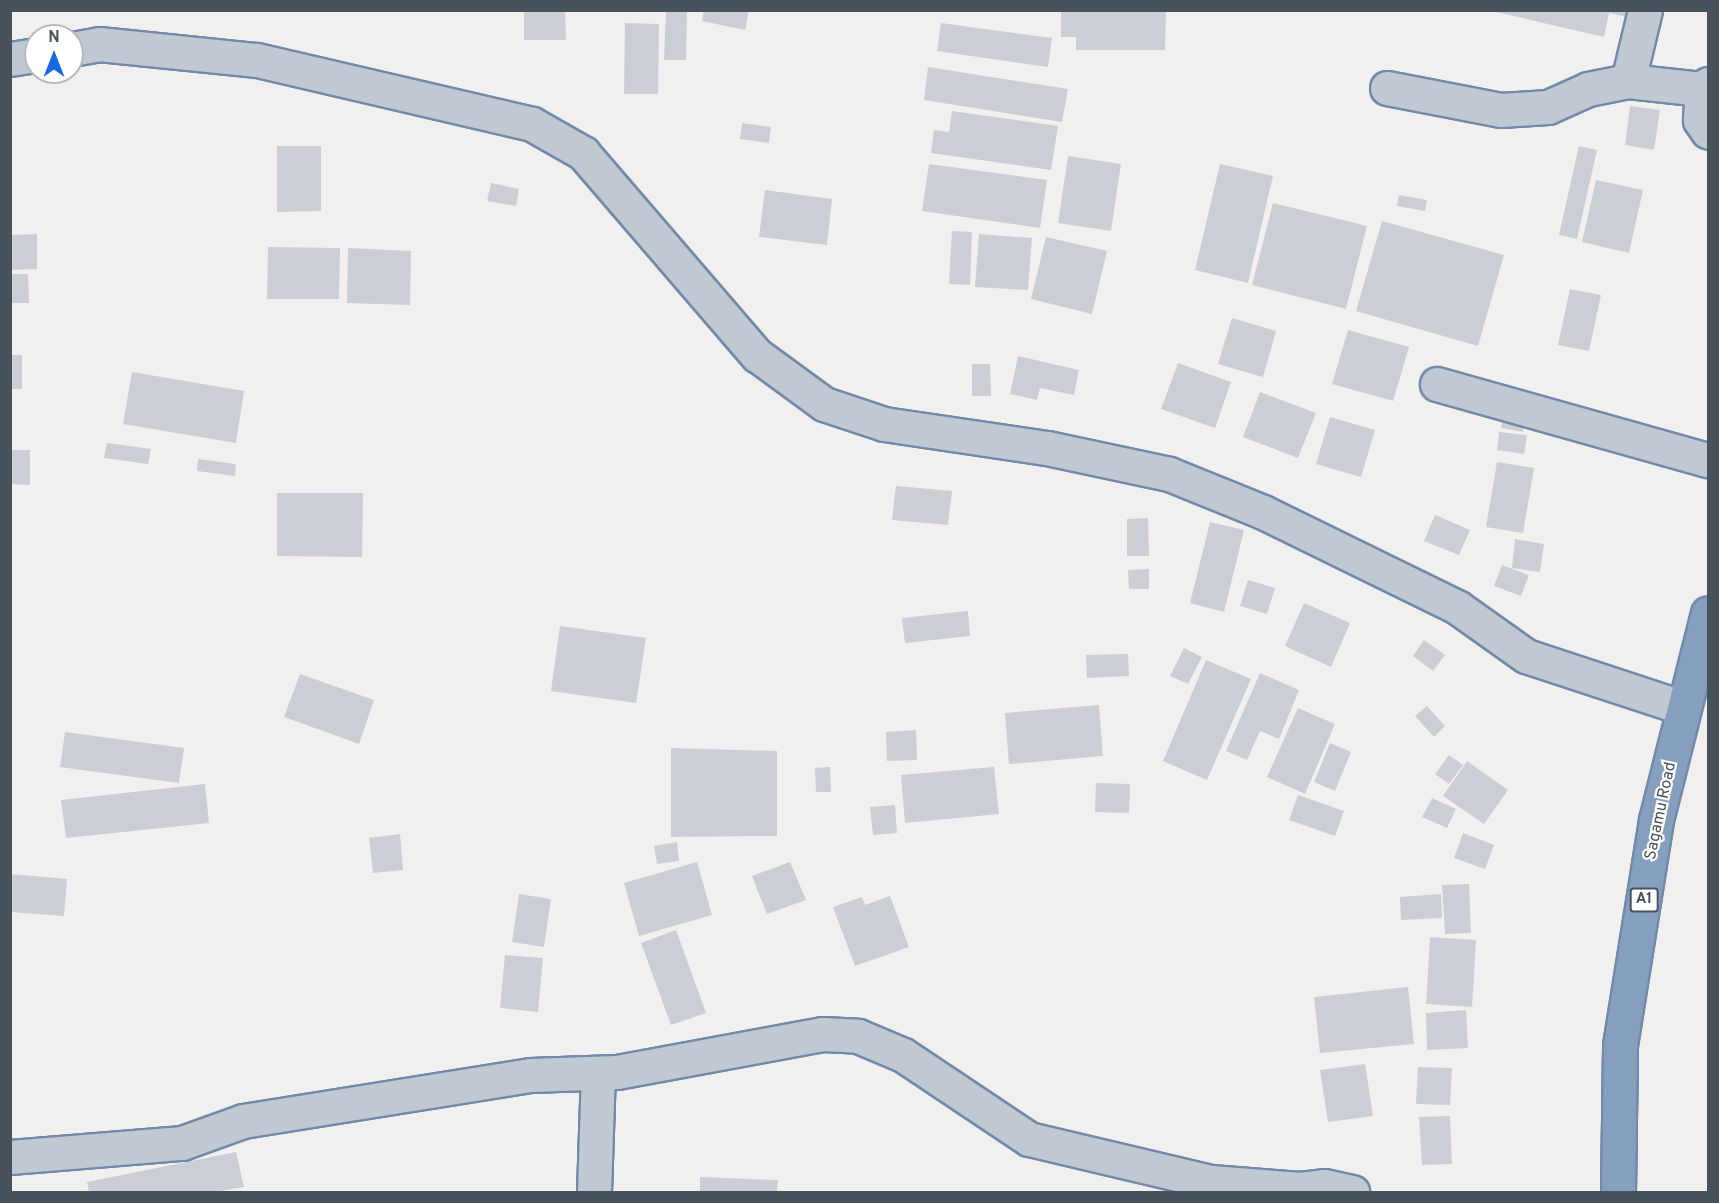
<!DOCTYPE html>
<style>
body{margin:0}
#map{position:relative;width:1719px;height:1203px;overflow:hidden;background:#f2f0ef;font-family:Overpass,sans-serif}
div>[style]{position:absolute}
.building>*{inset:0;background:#cbced5}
.roads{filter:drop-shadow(2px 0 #728aaa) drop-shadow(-2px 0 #728aaa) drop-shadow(0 2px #728aaa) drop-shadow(0 -2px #728aaa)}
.minor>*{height:33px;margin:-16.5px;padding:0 16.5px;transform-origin:16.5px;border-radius:16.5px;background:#c0c9d1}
.highway>*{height:33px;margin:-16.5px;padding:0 16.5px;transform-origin:16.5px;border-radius:16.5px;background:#879fbe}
span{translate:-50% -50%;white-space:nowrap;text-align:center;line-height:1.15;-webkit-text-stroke:4.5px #fff;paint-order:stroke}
.shield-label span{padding:2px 4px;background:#fff;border:2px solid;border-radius:4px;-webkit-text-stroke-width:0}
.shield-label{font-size:15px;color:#47525d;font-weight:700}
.street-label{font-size:16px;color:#47525d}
.frame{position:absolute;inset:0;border:12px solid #47525d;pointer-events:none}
.north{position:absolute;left:24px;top:24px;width:60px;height:60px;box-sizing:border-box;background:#fff;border:2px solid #b5babe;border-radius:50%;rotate:0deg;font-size:16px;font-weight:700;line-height:24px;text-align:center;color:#47525d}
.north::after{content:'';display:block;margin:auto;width:21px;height:27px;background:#1867e3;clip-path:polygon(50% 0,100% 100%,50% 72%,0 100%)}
</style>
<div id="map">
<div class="building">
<i style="clip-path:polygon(524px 10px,565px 10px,566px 40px,524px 40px)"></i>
<i style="clip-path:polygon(666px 10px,687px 10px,686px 60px,664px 60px)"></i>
<i style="clip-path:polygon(704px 10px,749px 10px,745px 30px,702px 21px)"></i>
<i style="clip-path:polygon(1061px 10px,1166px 10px,1165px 50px,1076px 50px,1076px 37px,1061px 37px)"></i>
<i style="clip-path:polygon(1488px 10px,1633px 10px,1632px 18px,1609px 13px,1604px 37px)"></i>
<i style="clip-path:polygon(625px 23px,659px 24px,658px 94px,624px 94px)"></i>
<i style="clip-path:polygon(941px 23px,1052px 38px,1048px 67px,937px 51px)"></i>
<i style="clip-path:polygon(928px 67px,1068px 89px,1062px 122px,924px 100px)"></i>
<i style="clip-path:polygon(1630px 106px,1660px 110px,1654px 150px,1625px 145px)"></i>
<i style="clip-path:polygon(952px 111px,1058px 126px,1051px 170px,931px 153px,934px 130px,949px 132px)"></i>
<i style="clip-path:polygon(742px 123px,771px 127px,769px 143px,740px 139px)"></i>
<i style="clip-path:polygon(277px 146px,321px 146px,321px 211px,277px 212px)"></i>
<i style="clip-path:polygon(1579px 146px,1597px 150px,1577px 239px,1559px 235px)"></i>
<i style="clip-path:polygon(1068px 156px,1121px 164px,1111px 231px,1058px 223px)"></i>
<i style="clip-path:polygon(929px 164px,1047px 180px,1040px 228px,922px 211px)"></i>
<i style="clip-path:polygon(1220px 164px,1273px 176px,1248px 283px,1195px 270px)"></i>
<i style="clip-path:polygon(1596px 180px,1643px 190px,1629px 253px,1582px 242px)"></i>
<i style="clip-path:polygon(491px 183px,519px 189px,516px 206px,487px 201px)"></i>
<i style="clip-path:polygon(765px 190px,832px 199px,827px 245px,759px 237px)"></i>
<i style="clip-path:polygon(1399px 195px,1427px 200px,1425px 211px,1397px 206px)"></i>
<i style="clip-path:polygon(1273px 203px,1367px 226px,1346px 309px,1252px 285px)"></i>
<i style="clip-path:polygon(1382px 221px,1504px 255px,1478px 346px,1356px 311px)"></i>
<i style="clip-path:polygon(952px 231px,972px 232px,970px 285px,949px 284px)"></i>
<i style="clip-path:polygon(37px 234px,37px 269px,10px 270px,10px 235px)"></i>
<i style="clip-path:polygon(979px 234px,1032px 238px,1028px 290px,975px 287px)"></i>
<i style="clip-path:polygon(1046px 237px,1107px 251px,1092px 314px,1031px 299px)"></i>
<i style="clip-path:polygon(268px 247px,340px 248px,339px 299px,267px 299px)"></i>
<i style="clip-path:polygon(348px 248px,411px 251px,410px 305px,347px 303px)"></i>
<i style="clip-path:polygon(10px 274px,28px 274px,29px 303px,10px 303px)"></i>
<i style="clip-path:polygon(1570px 289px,1601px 295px,1589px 351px,1558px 345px)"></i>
<i style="clip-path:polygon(1232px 318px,1276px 331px,1263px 377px,1218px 364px)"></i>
<i style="clip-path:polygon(1348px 330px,1409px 347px,1393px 401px,1332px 384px)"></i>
<i style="clip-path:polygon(10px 355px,22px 355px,22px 389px,10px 389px)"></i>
<i style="clip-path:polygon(1018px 356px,1079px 370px,1074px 395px,1040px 388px,1037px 400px,1010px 394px)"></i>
<i style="clip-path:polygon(1178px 363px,1231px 382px,1215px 428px,1161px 409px)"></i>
<i style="clip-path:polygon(972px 364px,990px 364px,991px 396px,972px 396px)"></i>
<i style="clip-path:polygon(132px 372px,244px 391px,236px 443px,123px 424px)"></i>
<i style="clip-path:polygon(1260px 392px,1316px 413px,1298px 458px,1243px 437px)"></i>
<i style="clip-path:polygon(1330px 417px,1375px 430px,1361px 477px,1316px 464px)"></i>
<i style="clip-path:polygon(1503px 418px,1524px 421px,1523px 432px,1501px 428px)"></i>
<i style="clip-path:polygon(1499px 432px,1527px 435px,1524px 454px,1497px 450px)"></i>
<i style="clip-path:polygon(107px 443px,151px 449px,148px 464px,104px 458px)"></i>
<i style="clip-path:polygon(10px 450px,30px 450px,30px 485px,10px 484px)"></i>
<i style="clip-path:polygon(198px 459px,236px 464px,235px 476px,197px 471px)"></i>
<i style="clip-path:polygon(1497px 462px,1534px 468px,1523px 533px,1486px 527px)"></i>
<i style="clip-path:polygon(896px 486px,952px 491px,948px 525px,892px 520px)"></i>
<i style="clip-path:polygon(277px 493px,363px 493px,362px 557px,277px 556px)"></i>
<i style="clip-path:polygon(1435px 515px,1470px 530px,1459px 555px,1424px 541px)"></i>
<i style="clip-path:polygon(1148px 518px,1149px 556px,1127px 556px,1127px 519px)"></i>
<i style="clip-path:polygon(1210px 522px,1244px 530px,1224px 612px,1190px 603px)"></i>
<i style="clip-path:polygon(1515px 539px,1544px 544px,1540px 572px,1512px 568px)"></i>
<i style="clip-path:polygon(1502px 565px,1529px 575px,1521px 596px,1494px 586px)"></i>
<i style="clip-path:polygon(1149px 569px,1149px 589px,1129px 589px,1128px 570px)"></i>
<i style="clip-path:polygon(1248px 580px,1275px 588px,1267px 614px,1240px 606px)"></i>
<i style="clip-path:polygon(1304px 603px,1350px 623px,1331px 667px,1285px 646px)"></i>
<i style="clip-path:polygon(968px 611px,970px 636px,905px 643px,902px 618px)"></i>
<i style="clip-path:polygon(560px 626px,646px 638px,636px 703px,551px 691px)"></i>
<i style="clip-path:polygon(1424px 640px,1445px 655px,1433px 671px,1413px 656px)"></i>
<i style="clip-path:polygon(1184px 648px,1202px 657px,1188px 684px,1170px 676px)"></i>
<i style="clip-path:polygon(1128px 654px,1129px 676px,1087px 678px,1086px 655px)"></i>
<i style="clip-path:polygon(1206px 660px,1251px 679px,1207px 780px,1163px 761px)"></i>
<i style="clip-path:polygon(1260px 673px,1299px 690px,1279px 739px,1260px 731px,1247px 760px,1226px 751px)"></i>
<i style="clip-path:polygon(300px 674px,374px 700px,359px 744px,284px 717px)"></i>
<i style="clip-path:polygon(1099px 705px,1103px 756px,1009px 764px,1005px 713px)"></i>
<i style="clip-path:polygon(1427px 706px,1445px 726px,1434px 737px,1415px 716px)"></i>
<i style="clip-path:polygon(1298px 708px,1335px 724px,1305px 794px,1267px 777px)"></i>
<i style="clip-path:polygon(916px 730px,917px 760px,887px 761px,886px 732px)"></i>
<i style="clip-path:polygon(65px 732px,184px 748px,179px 783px,60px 767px)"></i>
<i style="clip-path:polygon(1330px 743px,1351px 752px,1335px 791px,1314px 782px)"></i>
<i style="clip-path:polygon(671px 748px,777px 751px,777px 836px,671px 837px)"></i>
<i style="clip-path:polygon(1449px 755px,1463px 765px,1449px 784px,1435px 774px)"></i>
<i style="clip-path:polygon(1467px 761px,1508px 790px,1484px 824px,1443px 796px)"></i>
<i style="clip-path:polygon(830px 767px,831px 792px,816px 792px,815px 768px)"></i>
<i style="clip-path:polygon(994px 767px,999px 814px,905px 823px,901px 775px)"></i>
<i style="clip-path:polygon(1096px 783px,1130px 784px,1129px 813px,1095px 812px)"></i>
<i style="clip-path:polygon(205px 784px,209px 823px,66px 838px,61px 800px)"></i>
<i style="clip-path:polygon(1298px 795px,1344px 811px,1335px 836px,1289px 820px)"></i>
<i style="clip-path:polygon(1432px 798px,1456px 809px,1447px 828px,1422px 817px)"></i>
<i style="clip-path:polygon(895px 805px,897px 833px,873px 835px,870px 807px)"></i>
<i style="clip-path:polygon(1463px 833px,1494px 845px,1485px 869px,1454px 858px)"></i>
<i style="clip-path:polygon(400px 834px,403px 870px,373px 873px,369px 838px)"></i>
<i style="clip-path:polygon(677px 842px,679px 861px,657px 864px,654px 846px)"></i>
<i style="clip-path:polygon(697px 862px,712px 915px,639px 936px,624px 883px)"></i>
<i style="clip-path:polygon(790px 862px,806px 900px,767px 914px,752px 876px)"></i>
<i style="clip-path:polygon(10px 874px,67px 879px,64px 916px,10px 912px)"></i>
<i style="clip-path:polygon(1469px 884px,1471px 933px,1445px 934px,1442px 885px)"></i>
<i style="clip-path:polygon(519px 894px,551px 899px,544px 947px,512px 942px)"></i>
<i style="clip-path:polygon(1441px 894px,1442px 918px,1401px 920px,1400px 897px)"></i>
<i style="clip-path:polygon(890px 896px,909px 947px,855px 966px,833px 907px,862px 897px,865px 905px)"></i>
<i style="clip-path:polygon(676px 930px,706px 1013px,671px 1025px,641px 943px)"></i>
<i style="clip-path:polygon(1430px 937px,1476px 940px,1472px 1007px,1426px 1004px)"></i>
<i style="clip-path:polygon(505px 955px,543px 958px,538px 1012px,500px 1008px)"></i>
<i style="clip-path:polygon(1408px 987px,1414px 1044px,1320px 1053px,1314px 997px)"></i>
<i style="clip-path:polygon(1466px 1010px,1468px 1048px,1427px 1050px,1426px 1013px)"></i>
<i style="clip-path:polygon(1365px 1064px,1373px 1116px,1328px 1122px,1320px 1070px)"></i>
<i style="clip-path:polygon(1418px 1067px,1452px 1068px,1450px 1105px,1416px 1104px)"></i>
<i style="clip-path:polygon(1450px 1116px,1452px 1164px,1422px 1165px,1419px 1117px)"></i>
<i style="clip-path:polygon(236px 1152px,244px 1187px,215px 1192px,89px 1192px,87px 1182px)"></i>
<i style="clip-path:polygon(700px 1177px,778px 1180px,777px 1192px,700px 1192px)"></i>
</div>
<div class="roads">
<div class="minor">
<i style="left:72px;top:49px;width:27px;rotate:-10deg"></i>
<i style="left:99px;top:44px;width:159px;rotate:5.8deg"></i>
<i style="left:257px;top:60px;width:282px;rotate:13.1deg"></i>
<i style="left:532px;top:124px;width:59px;rotate:29.6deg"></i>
<i style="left:583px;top:153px;width:267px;rotate:49.3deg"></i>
<i style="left:757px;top:355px;width:83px;rotate:36.2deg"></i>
<i style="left:824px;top:404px;width:63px;rotate:18.4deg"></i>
<i style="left:884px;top:424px;width:165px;rotate:8.4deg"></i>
<i style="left:1047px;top:448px;width:125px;rotate:12deg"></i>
<i style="left:1169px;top:474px;width:101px;rotate:22deg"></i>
<i style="left:1263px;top:512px;width:216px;rotate:26.1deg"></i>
<i style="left:1457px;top:607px;width:85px;rotate:35.4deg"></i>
<i style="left:1526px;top:656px;width:166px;rotate:18.2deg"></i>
<i style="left:10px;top:59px;width:26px;rotate:-9deg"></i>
<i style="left:1628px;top:81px;width:73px;rotate:-76.5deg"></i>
<i style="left:1708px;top:84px;width:8px;rotate:140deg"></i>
<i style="left:1702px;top:89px;width:31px;rotate:94deg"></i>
<i style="left:1700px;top:120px;width:14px;rotate:56deg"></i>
<i style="left:1387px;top:88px;width:116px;rotate:10.9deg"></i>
<i style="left:1501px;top:110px;width:47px;rotate:-3.7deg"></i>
<i style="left:1548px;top:107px;width:44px;rotate:-24.2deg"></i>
<i style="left:1588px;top:89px;width:41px;rotate:-11.3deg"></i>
<i style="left:1628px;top:81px;width:74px;rotate:6.2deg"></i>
<i style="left:1437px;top:384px;width:281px;rotate:15.7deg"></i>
<i style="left:10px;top:1157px;width:173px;rotate:-4.7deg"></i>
<i style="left:182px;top:1143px;width:65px;rotate:-19.8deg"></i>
<i style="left:243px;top:1121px;width:291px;rotate:-9.1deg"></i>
<i style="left:530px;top:1075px;width:87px;rotate:-2deg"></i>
<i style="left:617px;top:1072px;width:209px;rotate:-10.5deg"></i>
<i style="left:823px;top:1034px;width:35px;rotate:3deg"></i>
<i style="left:858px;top:1036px;width:49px;rotate:22.9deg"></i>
<i style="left:903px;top:1055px;width:151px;rotate:33.7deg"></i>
<i style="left:1029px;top:1139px;width:187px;rotate:13.3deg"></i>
<i style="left:1211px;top:1182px;width:89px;rotate:4.5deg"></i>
<i style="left:1300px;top:1189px;width:24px;rotate:-7deg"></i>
<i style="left:1324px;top:1186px;width:29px;rotate:12deg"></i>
<i style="left:594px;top:1192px;width:119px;rotate:-88.1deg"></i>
</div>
<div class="highway">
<i style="left:1618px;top:1192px;width:147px;rotate:-89.2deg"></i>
<i style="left:1620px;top:1045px;width:228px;rotate:-80.9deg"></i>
<i style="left:1656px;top:820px;width:213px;rotate:-75.9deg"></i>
</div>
</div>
<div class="shield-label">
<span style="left:1644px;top:900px">A1</span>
</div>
<div class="street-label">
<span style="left:1661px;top:811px;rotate:-78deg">Sagamu Road</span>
</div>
<div class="frame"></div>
<div class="north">N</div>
</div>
